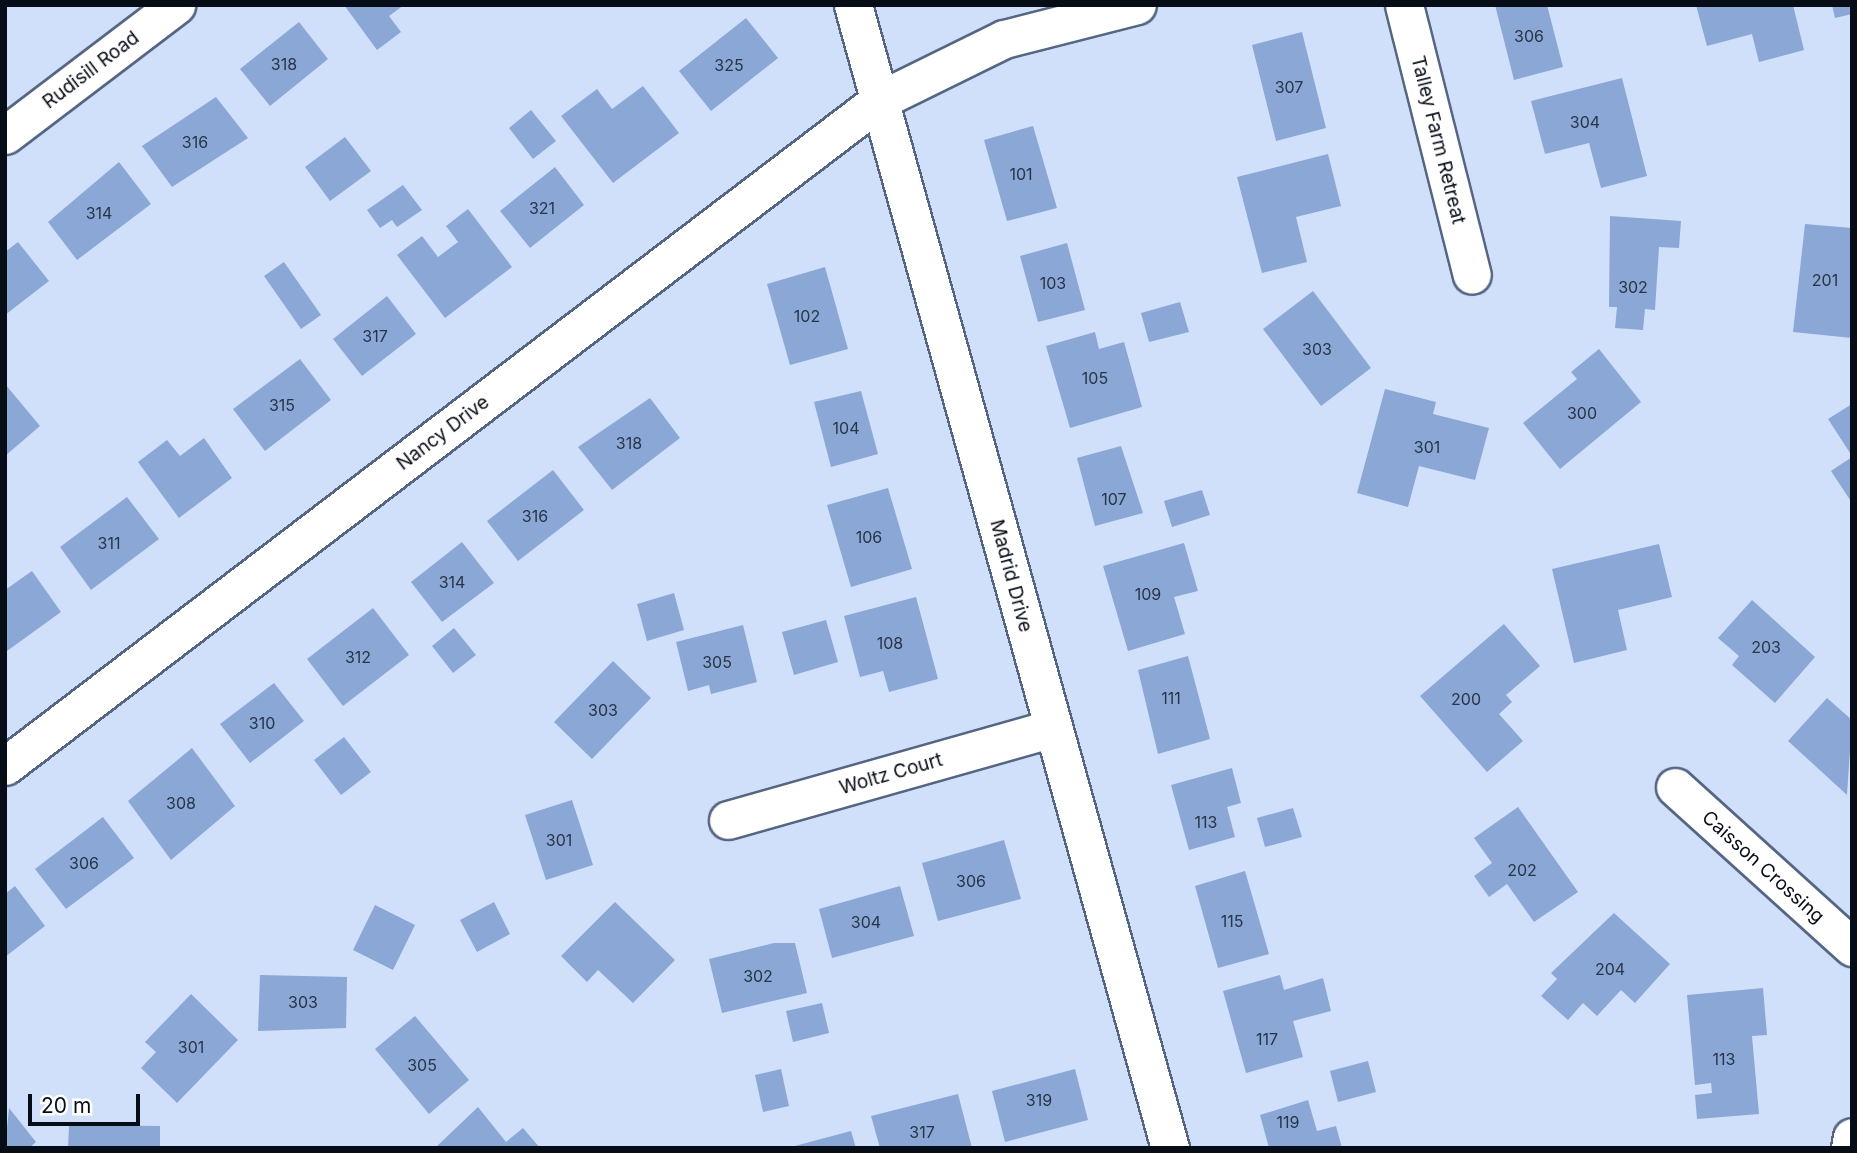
<!DOCTYPE html>
<style>
body{margin:0}
#map{position:relative;width:1857px;height:1153px;overflow:hidden;background:#d0e0fa;font-family:Inter,sans-serif}
div>[style]{position:absolute}
.building>*{inset:0;background:#8aa7d6}
.roads{filter:drop-shadow(2px 0 #556683) drop-shadow(-2px 0 #556683) drop-shadow(0 2px #556683) drop-shadow(0 -2px #556683)}
.minor>*{height:37px;margin:-18.5px;padding:0 18.5px;transform-origin:18.5px;border-radius:18.5px;background:#fff}
span{translate:-50% -50%;white-space:nowrap;text-align:center;line-height:1.15;-webkit-text-stroke:7px #fff;paint-order:stroke}
.number-label{font-size:16px;color:#283447}
.number-label span{-webkit-text-stroke-width:0}
.street-label{font-size:19px;color:#070d17}
.frame{position:absolute;inset:0;border:7px solid #070d17;pointer-events:none}
.scale{position:absolute;left:28px;top:1094px;width:112px;height:32px;box-sizing:border-box;border:4px solid #070d17;border-top:0;padding-left:9px;font-size:21px;line-height:24px;white-space:nowrap;color:#070d17;-webkit-text-stroke:5px #fff;paint-order:stroke}
</style>
<div id="map">
<div class="building">
<i style="clip-path:polygon(344px 5px,404px 5px,389px 16px,401px 32px,377px 50px)"></i>
<i style="clip-path:polygon(1495px 5px,1547px 5px,1563px 67px,1514px 80px)"></i>
<i style="clip-path:polygon(1696px 5px,1793px 5px,1804px 50px,1759px 62px,1752px 34px,1707px 46px)"></i>
<i style="clip-path:polygon(1832px 5px,1852px 5px,1852px 14px,1835px 18px)"></i>
<i style="clip-path:polygon(746px 18px,778px 58px,711px 111px,679px 71px)"></i>
<i style="clip-path:polygon(299px 22px,328px 59px,270px 106px,240px 69px)"></i>
<i style="clip-path:polygon(1302px 32px,1326px 128px,1276px 141px,1252px 45px)"></i>
<i style="clip-path:polygon(1622px 78px,1647px 176px,1601px 188px,1589px 143px,1545px 154px,1531px 101px)"></i>
<i style="clip-path:polygon(643px 86px,679px 133px,613px 183px,561px 116px,597px 89px,612px 109px)"></i>
<i style="clip-path:polygon(216px 97px,248px 138px,172px 187px,142px 146px)"></i>
<i style="clip-path:polygon(531px 110px,556px 141px,533px 159px,509px 128px)"></i>
<i style="clip-path:polygon(1033px 126px,1057px 208px,1007px 221px,984px 140px)"></i>
<i style="clip-path:polygon(345px 137px,371px 171px,330px 201px,305px 167px)"></i>
<i style="clip-path:polygon(1328px 154px,1341px 206px,1296px 217px,1307px 262px,1262px 273px,1237px 177px)"></i>
<i style="clip-path:polygon(119px 162px,151px 204px,77px 260px,48px 222px)"></i>
<i style="clip-path:polygon(555px 167px,584px 205px,530px 248px,500px 211px)"></i>
<i style="clip-path:polygon(403px 185px,422px 210px,397px 227px,392px 220px,380px 228px,367px 210px)"></i>
<i style="clip-path:polygon(468px 209px,512px 267px,445px 318px,397px 255px,422px 236px,438px 257px,458px 242px,446px 226px)"></i>
<i style="clip-path:polygon(1610px 216px,1681px 221px,1679px 248px,1659px 247px,1655px 310px,1645px 309px,1643px 330px,1615px 328px,1617px 307px,1609px 307px)"></i>
<i style="clip-path:polygon(1805px 224px,1852px 228px,1852px 338px,1793px 332px)"></i>
<i style="clip-path:polygon(18px 242px,49px 281px,5px 315px,5px 252px)"></i>
<i style="clip-path:polygon(1067px 243px,1085px 310px,1038px 322px,1020px 256px)"></i>
<i style="clip-path:polygon(284px 262px,321px 315px,301px 329px,264px 276px)"></i>
<i style="clip-path:polygon(825px 267px,848px 349px,790px 365px,767px 284px)"></i>
<i style="clip-path:polygon(1313px 291px,1371px 368px,1321px 406px,1263px 329px)"></i>
<i style="clip-path:polygon(387px 296px,416px 334px,362px 376px,333px 339px)"></i>
<i style="clip-path:polygon(1180px 302px,1189px 332px,1149px 342px,1141px 313px)"></i>
<i style="clip-path:polygon(1095px 332px,1099px 349px,1124px 342px,1142px 407px,1070px 428px,1046px 346px)"></i>
<i style="clip-path:polygon(1599px 349px,1641px 402px,1560px 469px,1523px 423px,1577px 379px,1571px 372px)"></i>
<i style="clip-path:polygon(300px 359px,331px 400px,265px 451px,233px 409px)"></i>
<i style="clip-path:polygon(5px 384px,40px 426px,5px 456px)"></i>
<i style="clip-path:polygon(1385px 389px,1436px 402px,1433px 414px,1489px 428px,1475px 480px,1419px 466px,1408px 507px,1357px 493px)"></i>
<i style="clip-path:polygon(861px 391px,878px 454px,831px 467px,814px 402px)"></i>
<i style="clip-path:polygon(650px 398px,680px 438px,612px 490px,578px 447px)"></i>
<i style="clip-path:polygon(1852px 404px,1852px 456px,1828px 419px)"></i>
<i style="clip-path:polygon(204px 438px,232px 478px,179px 518px,138px 462px,167px 440px,180px 456px)"></i>
<i style="clip-path:polygon(1121px 446px,1143px 513px,1095px 526px,1077px 458px)"></i>
<i style="clip-path:polygon(1852px 457px,1852px 503px,1831px 471px)"></i>
<i style="clip-path:polygon(553px 470px,584px 510px,518px 561px,487px 521px)"></i>
<i style="clip-path:polygon(888px 488px,912px 569px,851px 587px,827px 505px)"></i>
<i style="clip-path:polygon(1202px 490px,1210px 515px,1172px 527px,1164px 501px)"></i>
<i style="clip-path:polygon(127px 497px,159px 539px,91px 590px,60px 547px)"></i>
<i style="clip-path:polygon(462px 542px,494px 583px,442px 622px,411px 582px)"></i>
<i style="clip-path:polygon(1184px 543px,1198px 591px,1174px 597px,1185px 634px,1128px 651px,1103px 566px)"></i>
<i style="clip-path:polygon(1659px 544px,1672px 597px,1618px 610px,1627px 650px,1574px 663px,1552px 569px)"></i>
<i style="clip-path:polygon(32px 571px,61px 612px,7px 651px,5px 590px)"></i>
<i style="clip-path:polygon(674px 593px,684px 630px,647px 641px,637px 604px)"></i>
<i style="clip-path:polygon(916px 597px,938px 679px,889px 692px,883px 671px,860px 677px,844px 616px)"></i>
<i style="clip-path:polygon(1752px 600px,1815px 657px,1775px 703px,1732px 665px,1739px 656px,1718px 638px)"></i>
<i style="clip-path:polygon(373px 608px,409px 655px,343px 706px,307px 659px)"></i>
<i style="clip-path:polygon(826px 620px,838px 662px,794px 675px,782px 632px)"></i>
<i style="clip-path:polygon(1504px 624px,1540px 666px,1506px 695px,1512px 702px,1499px 714px,1523px 741px,1487px 772px,1420px 696px)"></i>
<i style="clip-path:polygon(743px 625px,757px 682px,711px 694px,709px 685px,688px 691px,676px 642px)"></i>
<i style="clip-path:polygon(454px 628px,476px 655px,453px 673px,432px 646px)"></i>
<i style="clip-path:polygon(1188px 656px,1210px 739px,1158px 754px,1138px 670px)"></i>
<i style="clip-path:polygon(613px 661px,651px 698px,592px 759px,554px 722px)"></i>
<i style="clip-path:polygon(274px 683px,304px 721px,250px 763px,220px 724px)"></i>
<i style="clip-path:polygon(1827px 698px,1852px 720px,1847px 795px,1788px 741px)"></i>
<i style="clip-path:polygon(344px 737px,371px 772px,341px 795px,314px 760px)"></i>
<i style="clip-path:polygon(192px 748px,235px 806px,171px 860px,128px 801px)"></i>
<i style="clip-path:polygon(1232px 768px,1241px 803px,1227px 807px,1235px 837px,1189px 850px,1171px 785px)"></i>
<i style="clip-path:polygon(572px 800px,593px 865px,546px 880px,525px 815px)"></i>
<i style="clip-path:polygon(1518px 807px,1578px 892px,1534px 922px,1507px 884px,1489px 897px,1474px 876px,1492px 863px,1474px 838px)"></i>
<i style="clip-path:polygon(1293px 808px,1302px 837px,1265px 847px,1257px 818px)"></i>
<i style="clip-path:polygon(103px 817px,134px 858px,66px 909px,35px 869px)"></i>
<i style="clip-path:polygon(1004px 840px,1021px 899px,938px 921px,922px 863px)"></i>
<i style="clip-path:polygon(1245px 871px,1269px 954px,1218px 968px,1195px 886px)"></i>
<i style="clip-path:polygon(15px 886px,45px 926px,5px 957px,5px 894px)"></i>
<i style="clip-path:polygon(900px 886px,914px 936px,832px 958px,819px 909px)"></i>
<i style="clip-path:polygon(494px 902px,510px 934px,477px 952px,460px 920px)"></i>
<i style="clip-path:polygon(615px 902px,675px 960px,633px 1003px,598px 970px,587px 982px,561px 956px)"></i>
<i style="clip-path:polygon(375px 905px,415px 925px,393px 970px,353px 950px)"></i>
<i style="clip-path:polygon(1614px 913px,1670px 964px,1635px 1003px,1621px 990px,1597px 1016px,1583px 1003px,1568px 1020px,1541px 996px,1557px 979px,1551px 973px)"></i>
<i style="clip-path:polygon(774px 943px,795px 943px,807px 993px,722px 1013px,709px 959px)"></i>
<i style="clip-path:polygon(260px 975px,347px 977px,346px 1028px,258px 1031px)"></i>
<i style="clip-path:polygon(1280px 975px,1284px 990px,1323px 978px,1331px 1011px,1293px 1021px,1303px 1057px,1246px 1073px,1223px 991px)"></i>
<i style="clip-path:polygon(1763px 988px,1767px 1035px,1752px 1036px,1759px 1114px,1697px 1119px,1695px 1095px,1712px 1093px,1711px 1083px,1695px 1085px,1687px 995px)"></i>
<i style="clip-path:polygon(191px 994px,238px 1040px,177px 1103px,141px 1068px,156px 1052px,145px 1042px)"></i>
<i style="clip-path:polygon(822px 1003px,829px 1033px,793px 1042px,786px 1011px)"></i>
<i style="clip-path:polygon(415px 1016px,469px 1080px,429px 1114px,375px 1049px)"></i>
<i style="clip-path:polygon(1368px 1061px,1376px 1092px,1338px 1102px,1330px 1071px)"></i>
<i style="clip-path:polygon(781px 1069px,789px 1106px,763px 1112px,755px 1075px)"></i>
<i style="clip-path:polygon(1075px 1069px,1088px 1120px,1005px 1142px,992px 1091px)"></i>
<i style="clip-path:polygon(958px 1094px,972px 1148px,880px 1148px,871px 1116px)"></i>
<i style="clip-path:polygon(1308px 1100px,1317px 1131px,1336px 1126px,1342px 1148px,1269px 1148px,1260px 1115px)"></i>
<i style="clip-path:polygon(478px 1107px,506px 1142px,523px 1128px,540px 1148px,435px 1148px)"></i>
<i style="clip-path:polygon(9px 1108px,36px 1142px,29px 1148px,5px 1148px)"></i>
<i style="clip-path:polygon(69px 1125px,160px 1126px,160px 1148px,68px 1148px)"></i>
<i style="clip-path:polygon(851px 1131px,856px 1148px,792px 1148px,791px 1147px)"></i>
</div>
<div class="roads">
<div class="minor">
<i style="left:853px;top:5px;width:1186px;rotate:74.5deg"></i>
<i style="left:1404px;top:5px;width:278px;rotate:75.9deg"></i>
<i style="left:5px;top:135px;width:215px;rotate:-37.2deg"></i>
<i style="left:5px;top:766px;width:1100px;rotate:-37.28deg"></i>
<i style="left:880px;top:100px;width:138px;rotate:-26.2deg"></i>
<i style="left:1004px;top:39px;width:137px;rotate:-14.3deg"></i>
<i style="left:1675px;top:787px;width:239px;rotate:42.1deg"></i>
<i style="left:728px;top:820px;width:338px;rotate:-15.8deg"></i>
<i style="left:1850px;top:1148px;width:11px;rotate:-80deg"></i>
</div>
</div>
<div class="number-label">
<span style="left:1529px;top:36px">306</span>
<span style="left:284px;top:64px">318</span>
<span style="left:729px;top:65px">325</span>
<span style="left:1289px;top:87px">307</span>
<span style="left:1585px;top:122px">304</span>
<span style="left:195px;top:142px">316</span>
<span style="left:1021px;top:174px">101</span>
<span style="left:542px;top:208px">321</span>
<span style="left:99px;top:213px">314</span>
<span style="left:1825px;top:280px">201</span>
<span style="left:1053px;top:283px">103</span>
<span style="left:1633px;top:287px">302</span>
<span style="left:807px;top:316px">102</span>
<span style="left:375px;top:336px">317</span>
<span style="left:1317px;top:349px">303</span>
<span style="left:1095px;top:378px">105</span>
<span style="left:282px;top:405px">315</span>
<span style="left:1582px;top:413px">300</span>
<span style="left:846px;top:428px">104</span>
<span style="left:629px;top:443px">318</span>
<span style="left:1427px;top:447px">301</span>
<span style="left:1114px;top:499px">107</span>
<span style="left:535px;top:516px">316</span>
<span style="left:869px;top:537px">106</span>
<span style="left:109px;top:543px">311</span>
<span style="left:452px;top:582px">314</span>
<span style="left:1148px;top:594px">109</span>
<span style="left:890px;top:643px">108</span>
<span style="left:1766px;top:647px">203</span>
<span style="left:358px;top:657px">312</span>
<span style="left:717px;top:662px">305</span>
<span style="left:1171px;top:698px">111</span>
<span style="left:1466px;top:699px">200</span>
<span style="left:603px;top:710px">303</span>
<span style="left:262px;top:723px">310</span>
<span style="left:181px;top:803px">308</span>
<span style="left:1206px;top:822px">113</span>
<span style="left:559px;top:840px">301</span>
<span style="left:84px;top:863px">306</span>
<span style="left:1522px;top:870px">202</span>
<span style="left:971px;top:881px">306</span>
<span style="left:1232px;top:921px">115</span>
<span style="left:866px;top:922px">304</span>
<span style="left:1610px;top:969px">204</span>
<span style="left:758px;top:976px">302</span>
<span style="left:303px;top:1002px">303</span>
<span style="left:1267px;top:1039px">117</span>
<span style="left:191px;top:1047px">301</span>
<span style="left:1724px;top:1059px">113</span>
<span style="left:422px;top:1065px">305</span>
<span style="left:1039px;top:1100px">319</span>
<span style="left:1288px;top:1122px">119</span>
<span style="left:922px;top:1132px">317</span>
</div>
<div class="street-label">
<span style="left:91px;top:70px;rotate:-37deg">Rudisill Road</span>
<span style="left:1438px;top:140px;rotate:76deg">Talley Farm Retreat</span>
<span style="left:443px;top:433px;rotate:-37deg">Nancy Drive</span>
<span style="left:1011px;top:576px;rotate:75deg">Madrid Drive</span>
<span style="left:891px;top:774px;rotate:-16deg">Woltz Court</span>
<span style="left:1763px;top:867px;rotate:42deg">Caisson Crossing</span>
</div>
<div class="frame"></div>
<div class="scale">20 m</div>
</div>
